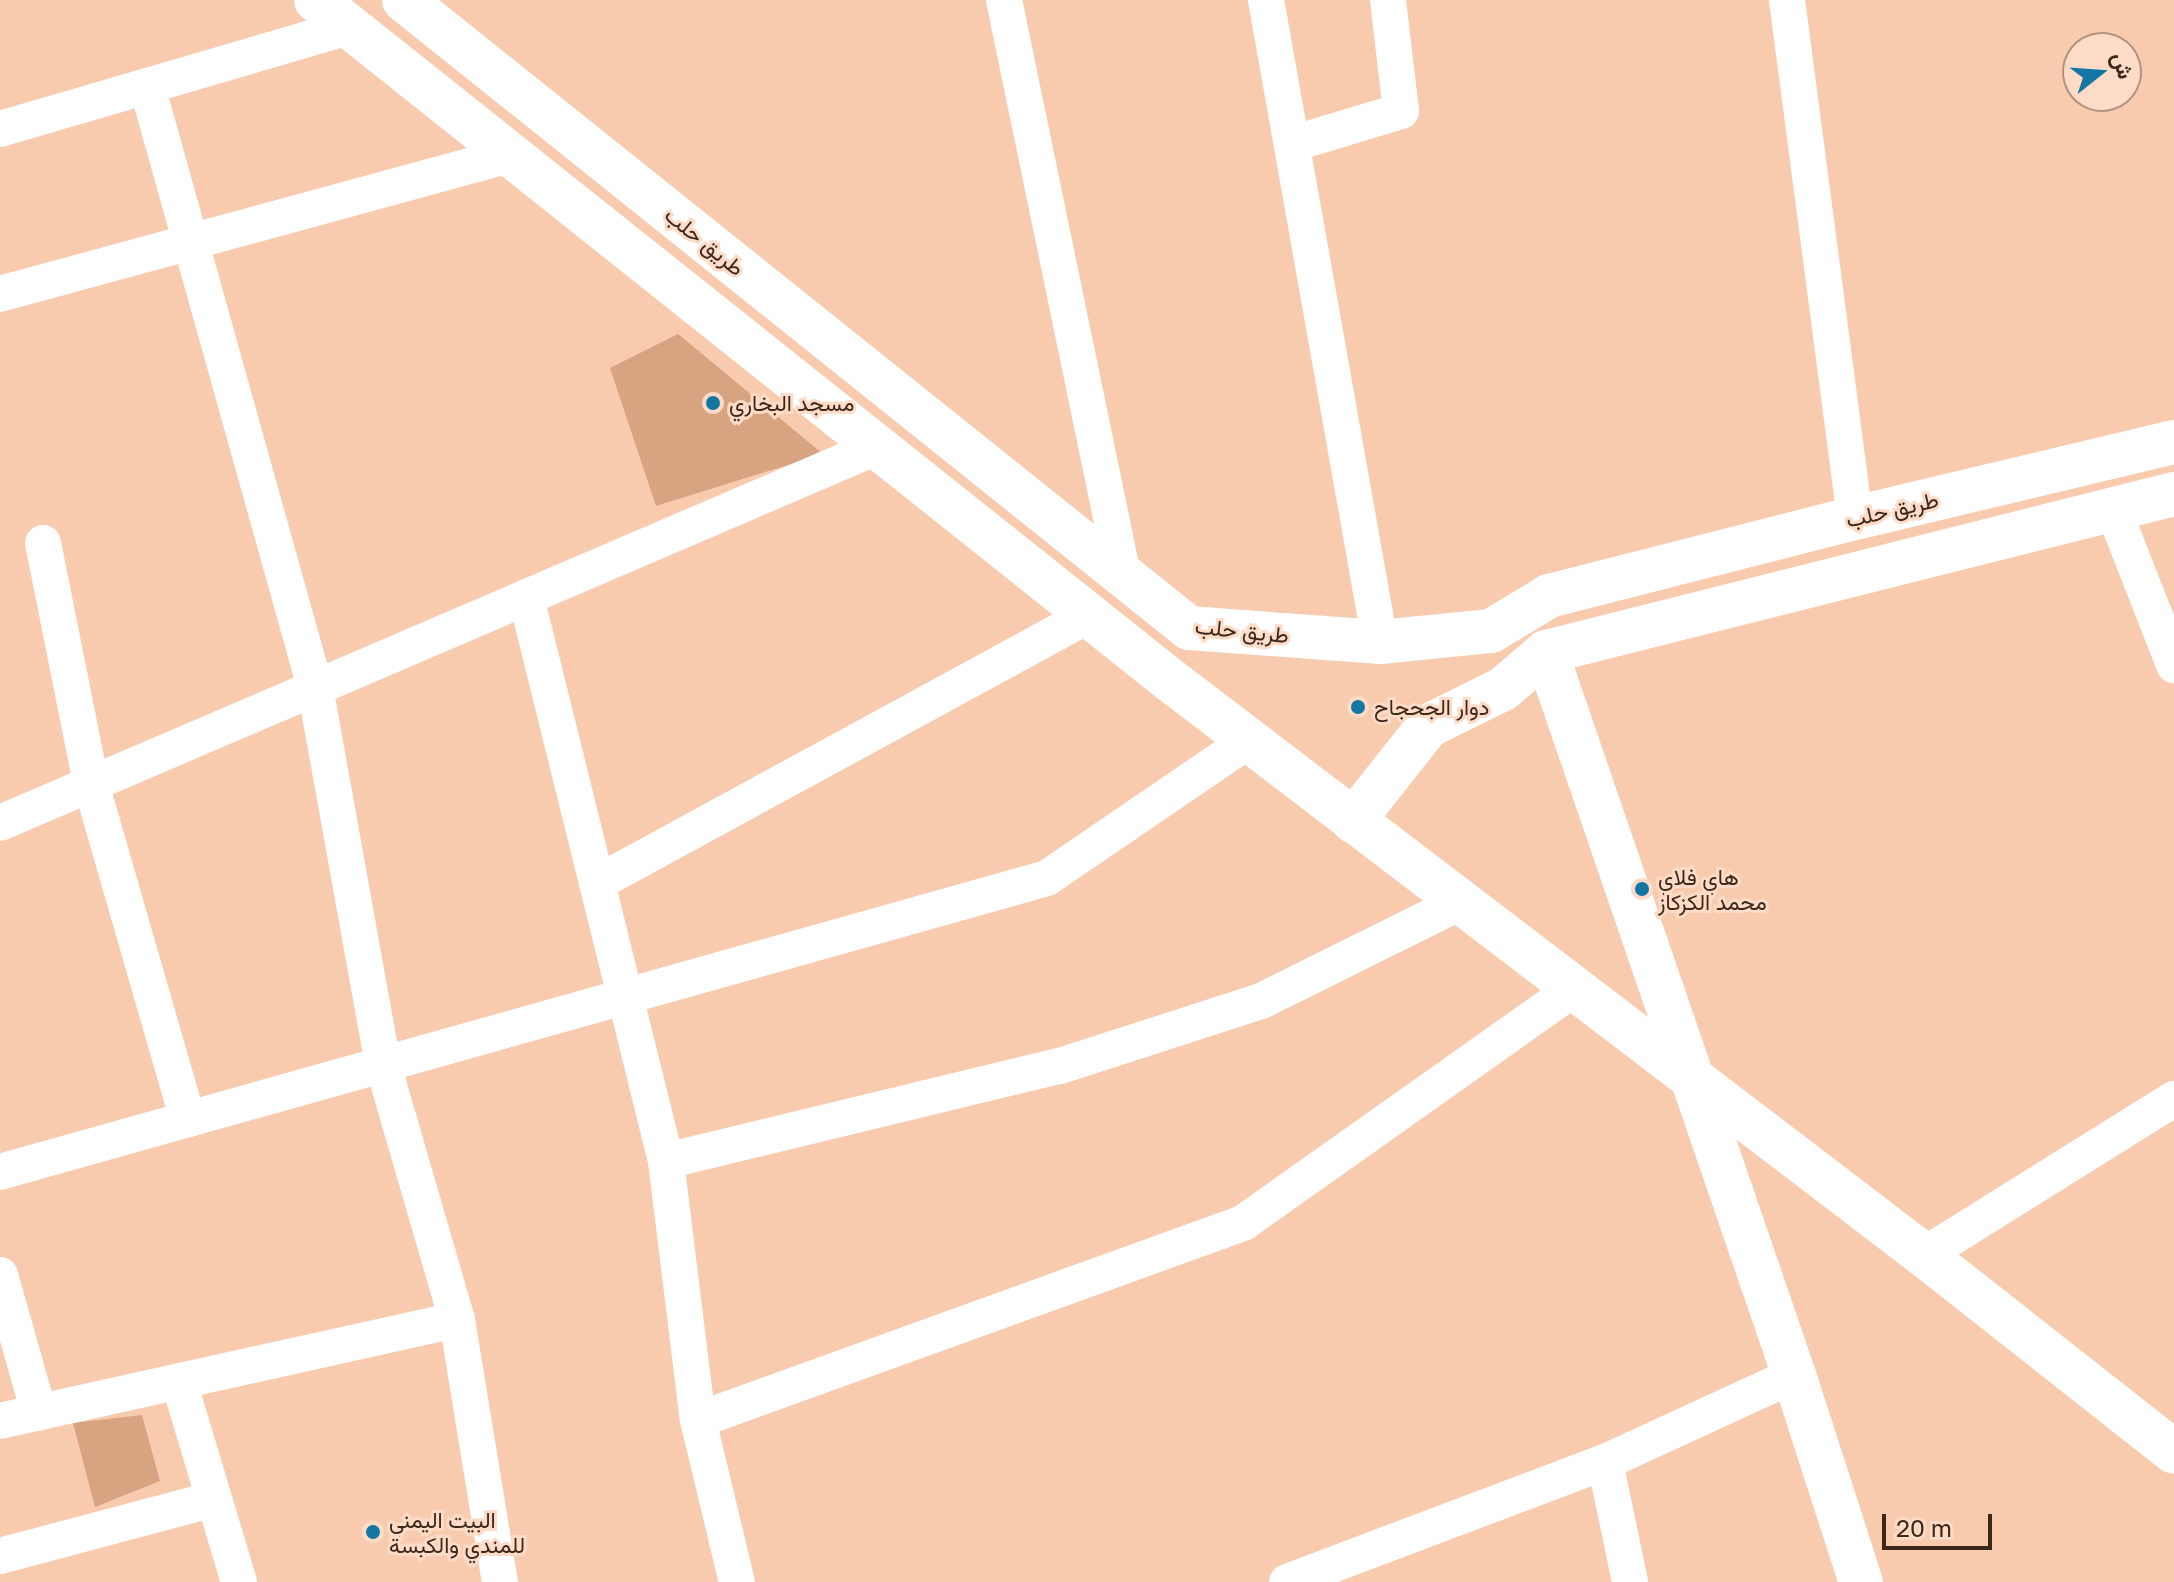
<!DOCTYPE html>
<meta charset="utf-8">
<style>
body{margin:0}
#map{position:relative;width:2174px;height:1582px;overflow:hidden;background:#f8cbaf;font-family:"Golos Text",Vazirmatn,sans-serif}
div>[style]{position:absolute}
.building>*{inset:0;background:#d8a380}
.minor>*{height:36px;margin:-18px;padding:0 18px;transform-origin:18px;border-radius:18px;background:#fff}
.secondary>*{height:44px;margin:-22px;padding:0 22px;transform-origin:22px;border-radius:22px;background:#fff}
.dots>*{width:22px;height:22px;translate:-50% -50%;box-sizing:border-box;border:4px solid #fddbc6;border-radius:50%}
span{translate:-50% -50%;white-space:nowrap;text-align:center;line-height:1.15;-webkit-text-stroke:6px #fddbc6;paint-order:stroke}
.street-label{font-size:22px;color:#3c2719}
.poi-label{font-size:22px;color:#3c2719}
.left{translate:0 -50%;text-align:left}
.north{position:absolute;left:2062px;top:32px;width:80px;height:80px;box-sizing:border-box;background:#fddbc6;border:2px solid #b09381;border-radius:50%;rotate:73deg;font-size:22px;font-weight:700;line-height:32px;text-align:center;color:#3c2719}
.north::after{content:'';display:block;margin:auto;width:28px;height:36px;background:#1477a3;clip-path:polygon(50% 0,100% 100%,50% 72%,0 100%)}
.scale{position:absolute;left:1882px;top:1514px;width:110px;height:36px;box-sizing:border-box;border:4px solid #3c2719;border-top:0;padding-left:10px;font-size:24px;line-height:28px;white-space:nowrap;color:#3c2719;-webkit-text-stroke:6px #fddbc6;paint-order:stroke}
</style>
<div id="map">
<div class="building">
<i style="clip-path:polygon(678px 334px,823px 454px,656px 506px,610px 368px)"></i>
<i style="clip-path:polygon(142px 1415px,160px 1481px,95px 1507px,73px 1423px)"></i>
</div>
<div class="minor">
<i style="left:1004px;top:0;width:587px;rotate:78.31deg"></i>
<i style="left:1266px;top:0;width:652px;rotate:79.93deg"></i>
<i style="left:1787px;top:0;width:522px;rotate:82.52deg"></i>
<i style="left:147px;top:86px;width:624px;rotate:74.38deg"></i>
<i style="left:315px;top:687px;width:384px;rotate:79.8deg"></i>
<i style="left:383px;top:1065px;width:266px;rotate:73.8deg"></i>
<i style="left:457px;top:1320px;width:266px;rotate:80.7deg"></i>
<i style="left:0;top:129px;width:364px;rotate:-16.3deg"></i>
<i style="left:1292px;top:144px;width:114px;rotate:-16.8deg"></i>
<i style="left:1401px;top:111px;width:112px;rotate:-96.7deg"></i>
<i style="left:0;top:294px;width:529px;rotate:-15.25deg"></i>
<i style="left:2113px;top:509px;width:168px;rotate:68.6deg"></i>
<i style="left:43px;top:543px;width:246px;rotate:78.7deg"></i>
<i style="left:91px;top:784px;width:349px;rotate:73.9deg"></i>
<i style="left:526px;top:597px;width:581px;rotate:76.06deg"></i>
<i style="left:666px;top:1161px;width:261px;rotate:83deg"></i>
<i style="left:698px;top:1420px;width:167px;rotate:76.5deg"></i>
<i style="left:0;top:823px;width:954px;rotate:-23.21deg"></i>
<i style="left:597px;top:883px;width:560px;rotate:-28.58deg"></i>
<i style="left:666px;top:1161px;width:405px;rotate:-13.6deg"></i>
<i style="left:1060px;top:1066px;width:211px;rotate:-17.9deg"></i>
<i style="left:1261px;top:1001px;width:222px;rotate:-26.4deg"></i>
<i style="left:0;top:1172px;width:1087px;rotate:-15.68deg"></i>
<i style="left:1047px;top:878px;width:245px;rotate:-34.3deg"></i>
<i style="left:1924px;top:1255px;width:295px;rotate:-32deg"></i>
<i style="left:0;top:1275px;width:143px;rotate:74.2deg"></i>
<i style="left:179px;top:1382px;width:209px;rotate:73.3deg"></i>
<i style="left:698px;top:1420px;width:580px;rotate:-19.87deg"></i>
<i style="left:1243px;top:1223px;width:405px;rotate:-35.3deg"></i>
<i style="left:0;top:1421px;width:468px;rotate:-12.5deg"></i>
<i style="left:1605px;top:1462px;width:123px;rotate:78.2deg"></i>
<i style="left:0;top:1556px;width:221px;rotate:-14.9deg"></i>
<i style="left:1287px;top:1582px;width:340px;rotate:-20.7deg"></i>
<i style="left:1605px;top:1462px;width:208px;rotate:-24.7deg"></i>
</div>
<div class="secondary">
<i style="left:316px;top:0;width:1092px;rotate:38.53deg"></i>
<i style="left:1170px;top:680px;width:948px;rotate:37.33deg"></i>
<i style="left:1924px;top:1255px;width:318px;rotate:38.2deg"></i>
<i style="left:404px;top:0;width:1005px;rotate:38.66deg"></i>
<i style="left:1189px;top:628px;width:192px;rotate:4.2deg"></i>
<i style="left:1380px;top:642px;width:112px;rotate:-5.7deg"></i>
<i style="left:1491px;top:631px;width:68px;rotate:-31.1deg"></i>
<i style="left:1549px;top:596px;width:316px;rotate:-14.3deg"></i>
<i style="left:1855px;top:518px;width:328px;rotate:-13.4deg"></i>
<i style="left:1546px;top:652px;width:764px;rotate:71.07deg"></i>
<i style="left:1794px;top:1375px;width:218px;rotate:72.1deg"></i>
<i style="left:1353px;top:821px;width:121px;rotate:-51.7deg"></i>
<i style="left:1428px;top:726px;width:84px;rotate:-26.3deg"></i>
<i style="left:1503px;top:689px;width:57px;rotate:-40.7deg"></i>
<i style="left:1546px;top:652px;width:648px;rotate:-14.12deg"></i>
</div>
<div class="dots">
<i style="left:713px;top:403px;background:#1477a3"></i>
<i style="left:1358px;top:707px;background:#1477a3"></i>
<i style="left:1642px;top:889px;background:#1477a3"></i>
<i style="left:373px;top:1532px;background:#1477a3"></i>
</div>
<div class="street-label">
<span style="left:705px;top:241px;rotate:39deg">طريق حلب</span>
<span style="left:1892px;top:509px;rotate:-13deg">طريق حلب</span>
<span style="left:1242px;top:630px;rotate:6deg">طريق حلب</span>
</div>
<div class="poi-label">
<span class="left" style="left:729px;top:403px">مسجد البخاري</span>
<span class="left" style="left:1374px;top:707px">دوار الجحجاح</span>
<span class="left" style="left:1658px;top:889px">هاي فلاي<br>محمد الكزكاز</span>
<span class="left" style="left:389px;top:1532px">البيت اليمني<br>للمندي والكبسة</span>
</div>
<div class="north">ش</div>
<div class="scale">20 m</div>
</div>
